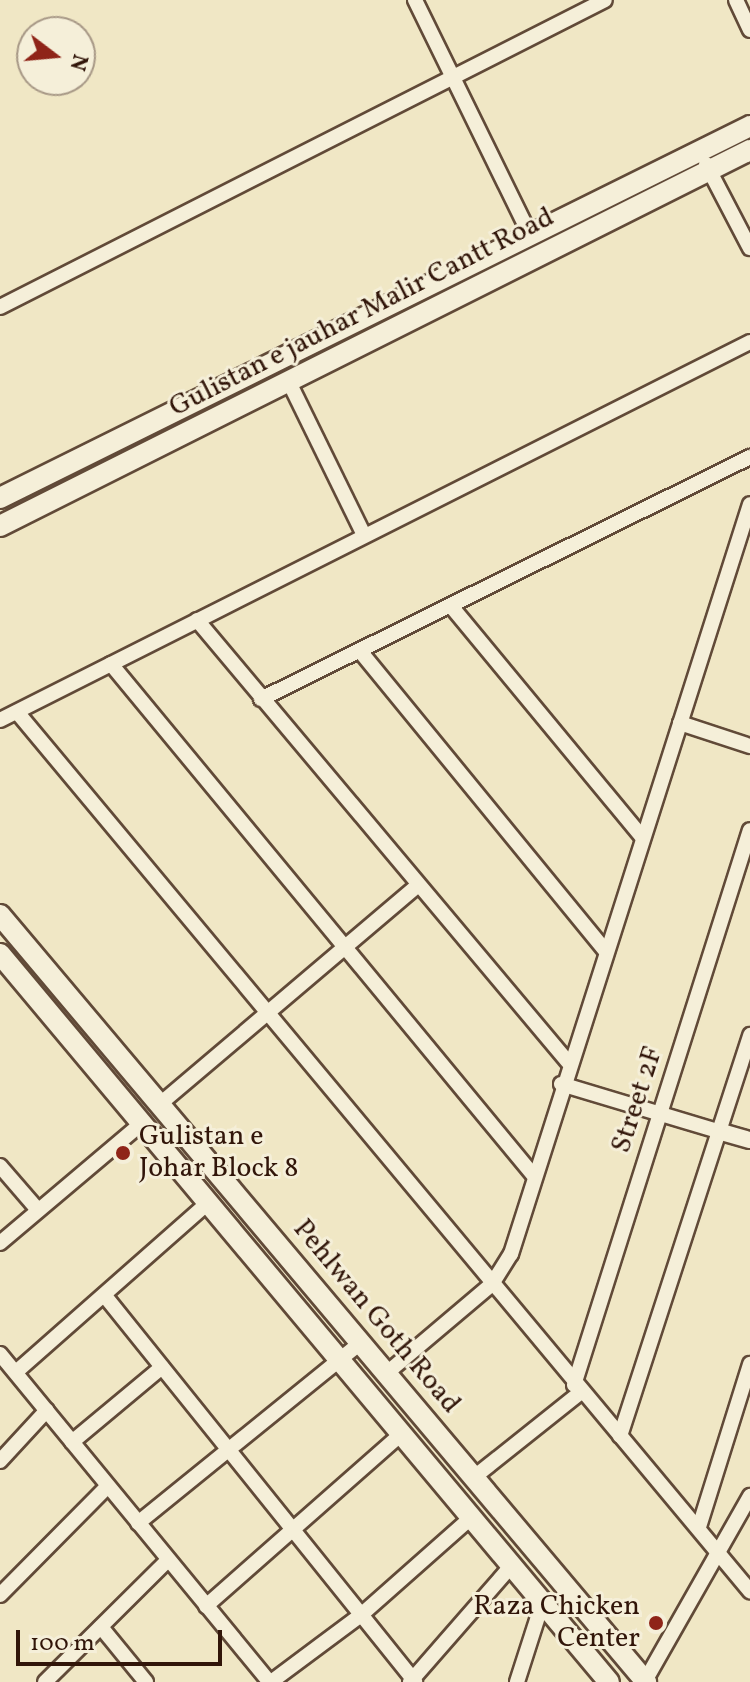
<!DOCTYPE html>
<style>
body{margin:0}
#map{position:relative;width:750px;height:1682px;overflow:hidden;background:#f0e7c5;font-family:Vollkorn,serif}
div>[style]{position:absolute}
.roads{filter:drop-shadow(2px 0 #614a38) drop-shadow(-2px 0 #614a38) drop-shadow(0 2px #614a38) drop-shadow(0 -2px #614a38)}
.minor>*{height:14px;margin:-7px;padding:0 7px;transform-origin:7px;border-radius:7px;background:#f5efd9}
.tertiary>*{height:16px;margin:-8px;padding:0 8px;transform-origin:8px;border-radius:8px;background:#f5efd9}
.secondary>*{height:20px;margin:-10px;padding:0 10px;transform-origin:10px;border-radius:10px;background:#f5efd9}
.dots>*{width:22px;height:22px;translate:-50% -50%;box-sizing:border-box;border:4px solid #f5efd9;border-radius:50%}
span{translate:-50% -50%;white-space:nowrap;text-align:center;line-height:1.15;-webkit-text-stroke:6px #f5efd9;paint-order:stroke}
.street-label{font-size:28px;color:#311509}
.poi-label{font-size:28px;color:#311509}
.left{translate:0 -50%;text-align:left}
.right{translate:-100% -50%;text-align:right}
.north{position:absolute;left:16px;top:16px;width:80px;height:80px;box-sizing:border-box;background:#f5efd9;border:2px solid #a79886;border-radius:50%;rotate:106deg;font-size:22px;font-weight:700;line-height:32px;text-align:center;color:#311509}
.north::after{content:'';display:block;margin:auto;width:28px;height:36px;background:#8f2418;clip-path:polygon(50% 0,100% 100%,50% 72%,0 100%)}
.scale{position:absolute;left:16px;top:1630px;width:206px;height:36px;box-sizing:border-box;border:4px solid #311509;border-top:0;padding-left:10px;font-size:24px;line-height:28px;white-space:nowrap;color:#311509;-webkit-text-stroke:6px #f5efd9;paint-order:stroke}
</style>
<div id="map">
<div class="roads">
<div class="minor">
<i style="left:415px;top:0;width:264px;rotate:63.9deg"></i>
<i style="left:736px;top:0;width:33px;rotate:65deg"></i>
<i style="left:706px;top:164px;width:95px;rotate:62.4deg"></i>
<i style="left:0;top:307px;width:678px;rotate:-26.9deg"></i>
<i style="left:289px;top:382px;width:170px;rotate:63.9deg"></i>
<i style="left:451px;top:606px;width:301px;rotate:50.4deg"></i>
<i style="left:197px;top:620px;width:577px;rotate:49.99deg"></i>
<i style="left:360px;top:651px;width:389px;rotate:50.7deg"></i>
<i style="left:111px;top:664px;width:664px;rotate:50.44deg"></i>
<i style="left:261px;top:699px;width:546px;rotate:-26.33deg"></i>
<i style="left:17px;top:712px;width:1145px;rotate:50.18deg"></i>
<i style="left:0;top:720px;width:840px;rotate:-26.75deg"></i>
<i style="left:680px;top:723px;width:74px;rotate:18.2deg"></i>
<i style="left:561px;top:1084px;width:164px;rotate:16.7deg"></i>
<i style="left:160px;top:1104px;width:336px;rotate:-40.3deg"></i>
<i style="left:0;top:1166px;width:58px;rotate:49.2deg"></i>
<i style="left:0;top:1243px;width:185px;rotate:-40.2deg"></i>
<i style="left:105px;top:1296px;width:495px;rotate:51.2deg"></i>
<i style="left:0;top:1354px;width:424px;rotate:50.6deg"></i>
<i style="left:16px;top:1372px;width:256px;rotate:-41.4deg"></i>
<i style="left:388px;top:1372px;width:136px;rotate:-40.2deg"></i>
<i style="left:492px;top:1284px;width:36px;rotate:-58deg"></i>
<i style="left:511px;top:1254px;width:787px;rotate:-72.32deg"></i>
<i style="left:574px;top:1385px;width:582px;rotate:-72.41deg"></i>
<i style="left:620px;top:1436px;width:422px;rotate:-72deg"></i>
<i style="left:72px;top:1442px;width:117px;rotate:-39.8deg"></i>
<i style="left:0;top:1461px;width:69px;rotate:-47.3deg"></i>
<i style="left:473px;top:1478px;width:138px;rotate:-38.5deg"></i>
<i style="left:138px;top:1523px;width:286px;rotate:-39deg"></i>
<i style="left:699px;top:1527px;width:171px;rotate:-72.6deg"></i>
<i style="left:0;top:1595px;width:153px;rotate:-45.3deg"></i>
<i style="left:206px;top:1606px;width:261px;rotate:-41.4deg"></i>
<i style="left:101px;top:1627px;width:71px;rotate:50.7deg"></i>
<i style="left:645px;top:1681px;width:213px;rotate:-60.4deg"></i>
<i style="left:45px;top:1682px;width:173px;rotate:-44.8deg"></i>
<i style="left:271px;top:1682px;width:112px;rotate:-36.7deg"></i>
<i style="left:361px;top:1615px;width:149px;rotate:-41.5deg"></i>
<i style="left:410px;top:1682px;width:157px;rotate:-48.9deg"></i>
<i style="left:517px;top:1682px;width:85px;rotate:-72.2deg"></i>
</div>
<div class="tertiary">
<i style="left:718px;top:1131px;width:33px;rotate:16deg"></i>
</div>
<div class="secondary">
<i style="left:0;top:498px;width:837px;rotate:-26.38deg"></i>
<i style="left:0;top:526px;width:839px;rotate:-26.63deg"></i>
<i style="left:0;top:915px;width:1003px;rotate:49.89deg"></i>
<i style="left:0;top:954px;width:949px;rotate:50.09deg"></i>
</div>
</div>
<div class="dots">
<i style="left:123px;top:1153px;background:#8f2418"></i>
<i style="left:656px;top:1623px;background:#8f2418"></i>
</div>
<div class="street-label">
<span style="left:362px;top:313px;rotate:-27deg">Gulistan e jauhar Malir Cantt Road</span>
<span style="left:638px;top:1100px;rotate:-72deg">Street 2F</span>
<span style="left:376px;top:1317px;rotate:50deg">Pehlwan Goth Road</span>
</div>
<div class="poi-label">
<span class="left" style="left:139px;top:1153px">Gulistan e<br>Johar Block 8</span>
<span class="right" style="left:640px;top:1623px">Raza Chicken<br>Center</span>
</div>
<div class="north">N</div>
<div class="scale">100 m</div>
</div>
